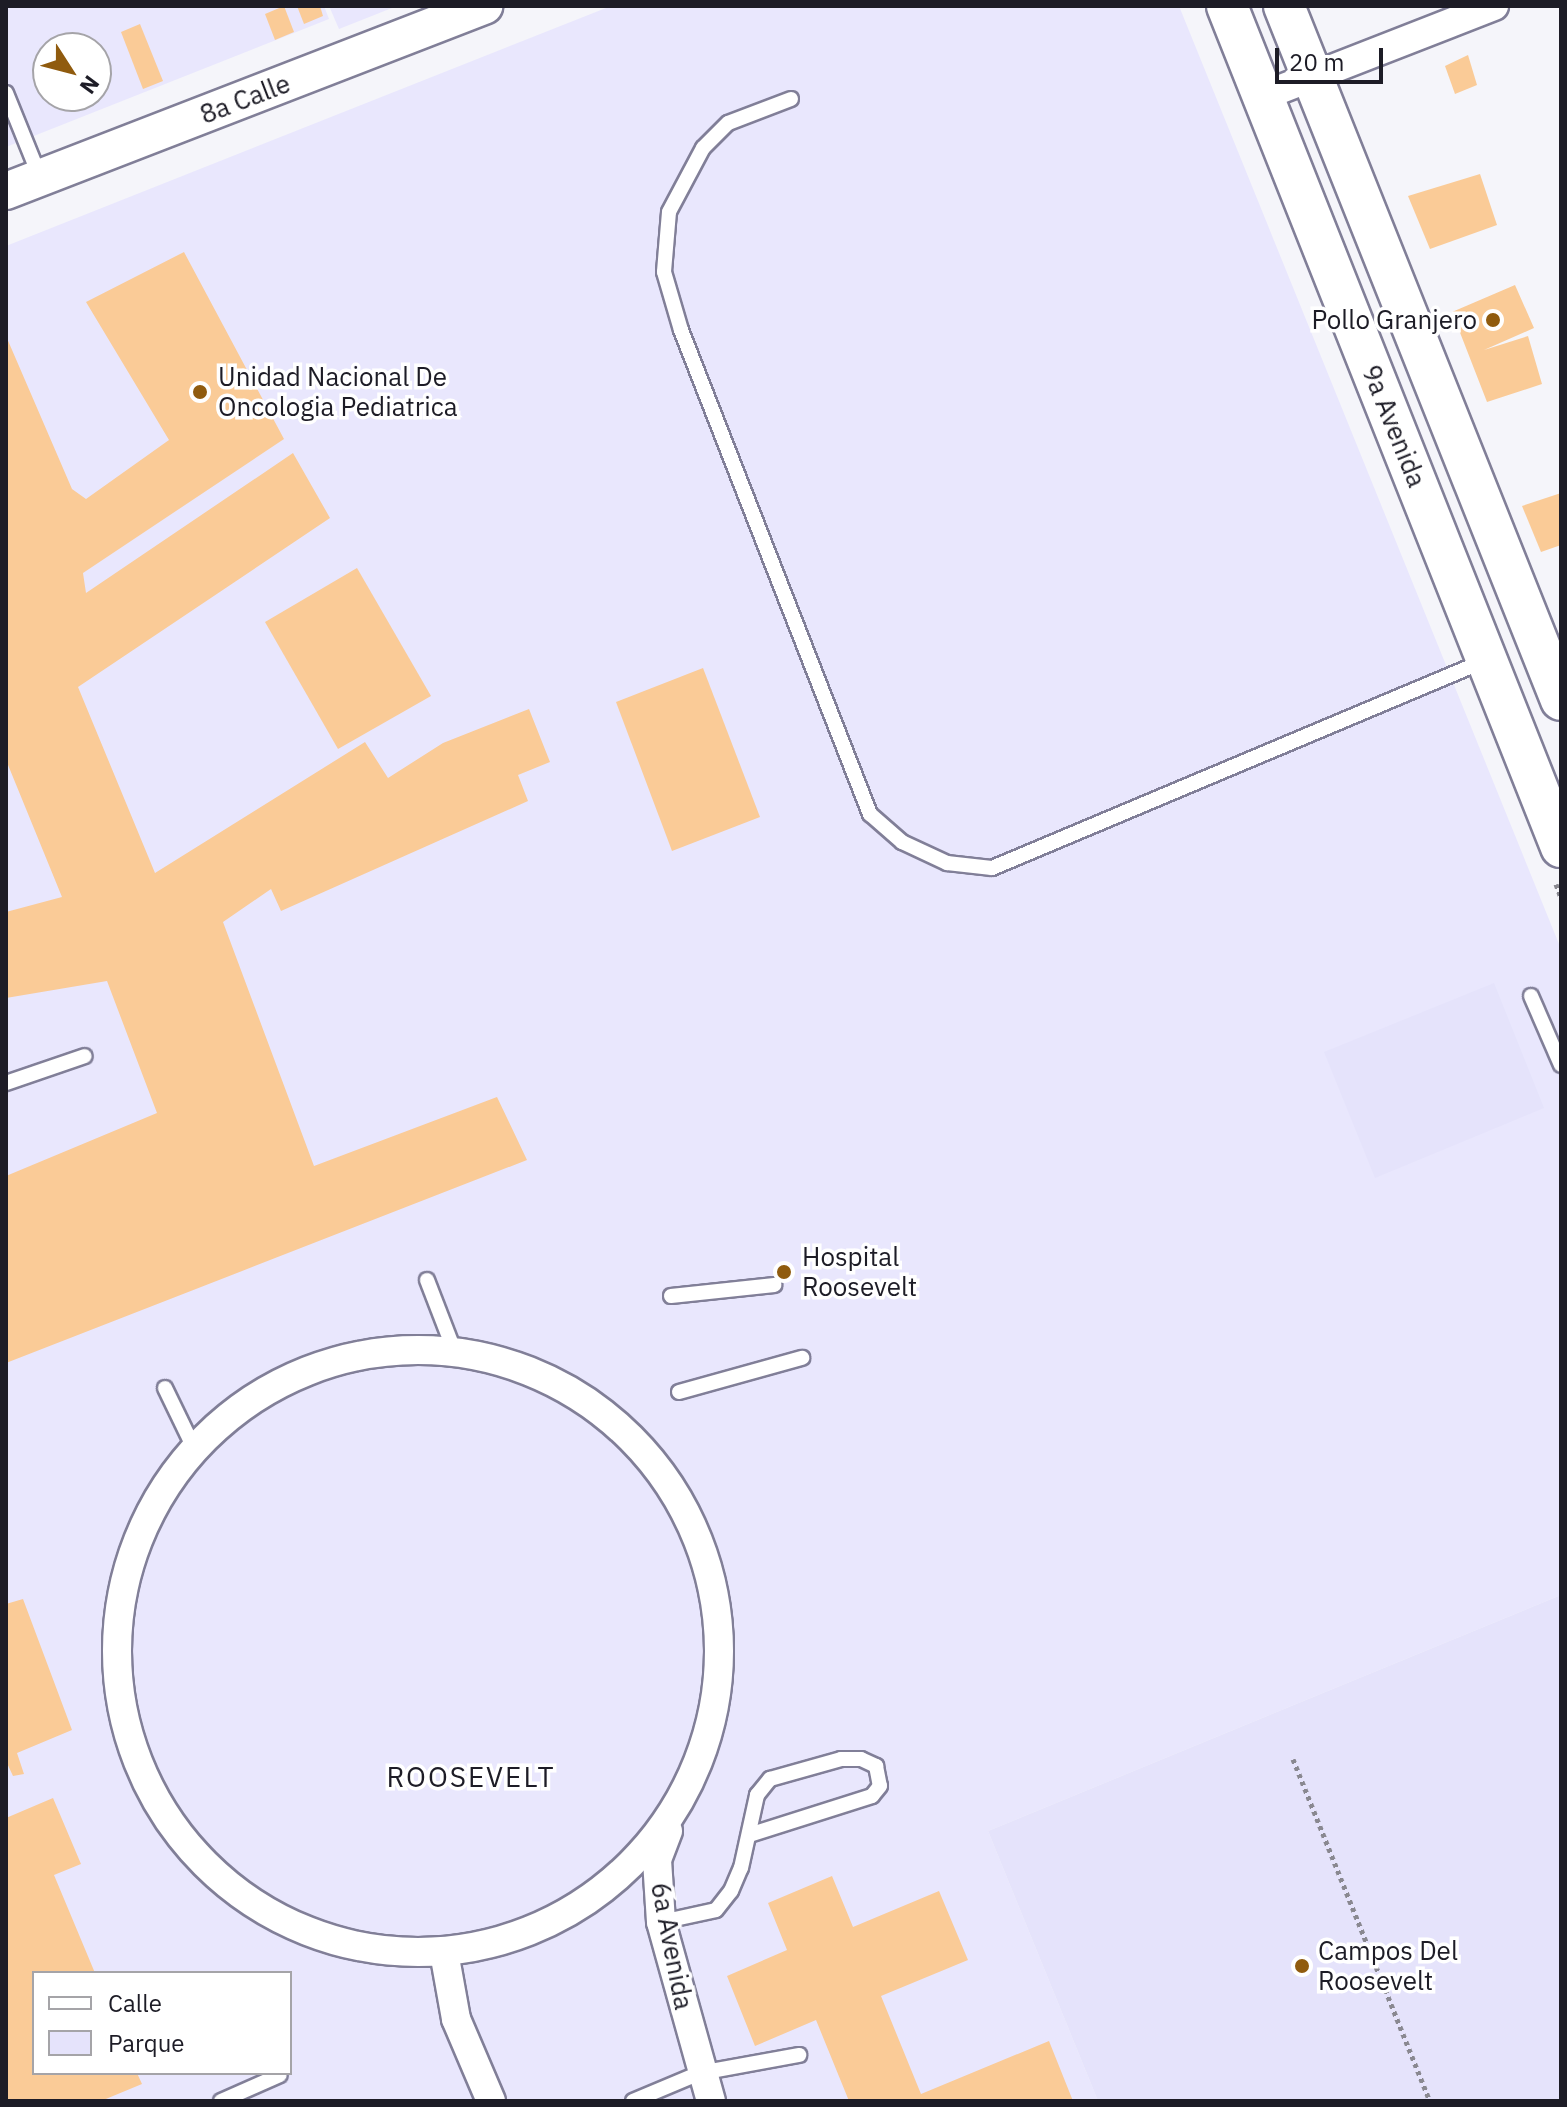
<!DOCTYPE html>
<style>
body{margin:0}
#map{position:relative;width:1567px;height:2107px;overflow:hidden;background:#f5f5fa;font-family:"IBM Plex Sans",sans-serif}
div>[style]{position:absolute}
.built>*{inset:0;background:#e9e7fd}
.green>*{inset:0;background:#e5e3fb}
.building>*{inset:0;background:#facb97}
.path>*{height:5px;margin-top:-2.5px;transform-origin:0;background:repeating-linear-gradient(90deg,#898890 0 4px,transparent 0 8px)}
.roads{filter:drop-shadow(2px 0 #817f98) drop-shadow(-2px 0 #817f98) drop-shadow(0 2px #817f98) drop-shadow(0 -2px #817f98)}
.service>*{height:14px;margin:-7px;padding:0 7px;transform-origin:7px;border-radius:7px;background:#fff}
.minor>*{height:28px;margin:-14px;padding:0 14px;transform-origin:14px;border-radius:14px;background:#fff}
.minor>.ring{margin:-14px;padding:0;box-sizing:content-box;background:none;border:28px solid #fff;border-radius:50%}
.tertiary>*{height:36px;margin:-18px;padding:0 18px;transform-origin:18px;border-radius:18px;background:#fff}
.secondary>*{height:40px;margin:-20px;padding:0 20px;transform-origin:20px;border-radius:20px;background:#fff}
.dots>*{width:22px;height:22px;translate:-50% -50%;box-sizing:border-box;border:4px solid #fff;border-radius:50%}
span{translate:-50% -50%;white-space:nowrap;text-align:center;line-height:1.15;-webkit-text-stroke:7px #fff;paint-order:stroke}
.street-label{font-size:26px;color:#1d1c26}
.poi-label{font-size:26px;color:#1d1c26}
.right{translate:-100% -50%;text-align:right}
.left{translate:0 -50%;text-align:left}
.neighbourhood-label{font-size:28px;color:#1d1c26;letter-spacing:2px}
.frame{position:absolute;inset:0;border:8px solid #1d1c26;pointer-events:none}
.legend{position:absolute;left:32px;top:1971px;width:260px;height:104px;box-sizing:border-box;background:#fff;border:2px solid #a5a4a8;margin:0;padding:10px 14px;list-style:none;font-size:24px;color:#1d1c26}
.legend li{display:flex;align-items:center;gap:16px;height:40px}
.legend b{width:40px;border:2px solid #a5a4a8}
.north{position:absolute;left:32px;top:32px;width:80px;height:80px;box-sizing:border-box;background:#fff;border:2px solid #a5a4a8;border-radius:50%;rotate:126deg;font-size:22px;font-weight:700;line-height:32px;text-align:center;color:#1d1c26}
.north::after{content:'';display:block;margin:auto;width:28px;height:36px;background:#905b0e;clip-path:polygon(50% 0,100% 100%,50% 72%,0 100%)}
.scale{position:absolute;left:1275px;top:48px;width:108px;height:36px;box-sizing:border-box;border:4px solid #1d1c26;border-top:0;padding-left:10px;font-size:24px;line-height:28px;white-space:nowrap;color:#1d1c26;-webkit-text-stroke:6px #fff;paint-order:stroke}
</style>
<div id="map">
<div class="built">
<i style="clip-path:polygon(evenodd,6px 6px,324px 6px,329px 19px,6px 147px,6px 6px,48px 48px,96px 48px,96px 96px,48px 96px,48px 48px)"></i>
<i style="clip-path:polygon(329px 6px,397px 6px,339px 29px)"></i>
<i style="clip-path:polygon(evenodd,611px 6px,1179px 6px,1561px 949px,1561px 1595px,988px 1831px,1098px 2101px,6px 2101px,6px 246px,611px 6px,34px 1973px,290px 1973px,290px 2073px,34px 2073px,34px 1973px)"></i>
</div>
<div class="green">
<i style="clip-path:polygon(1494px 983px,1544px 1108px,1375px 1178px,1324px 1052px)"></i>
<i style="clip-path:polygon(1561px 1595px,1561px 2101px,1098px 2101px,988px 1831px)"></i>
</div>
<div class="building">
<i style="clip-path:polygon(284px 6px,294px 32px,275px 40px,265px 14px)"></i>
<i style="clip-path:polygon(297px 6px,320px 6px,323px 16px,304px 24px)"></i>
<i style="clip-path:polygon(140px 24px,163px 81px,143px 89px,121px 32px)"></i>
<i style="clip-path:polygon(1468px 55px,1477px 85px,1455px 94px,1445px 66px)"></i>
<i style="clip-path:polygon(1480px 174px,1497px 225px,1430px 249px,1408px 196px)"></i>
<i style="clip-path:polygon(184px 252px,284px 439px,83px 573px,86px 593px,293px 453px,330px 518px,78px 687px,155px 873px,365px 742px,388px 778px,443px 743px,529px 709px,550px 762px,518px 775px,528px 801px,281px 911px,271px 889px,223px 922px,314px 1166px,497px 1097px,527px 1160px,6px 1363px,6px 1176px,157px 1113px,107px 981px,6px 998px,6px 912px,62px 897px,6px 760px,6px 336px,72px 489px,86px 499px,169px 440px,86px 302px)"></i>
<i style="clip-path:polygon(1515px 285px,1534px 328px,1484px 350px,1528px 336px,1542px 384px,1487px 402px,1452px 312px)"></i>
<i style="clip-path:polygon(1561px 493px,1561px 545px,1541px 552px,1522px 506px)"></i>
<i style="clip-path:polygon(357px 568px,431px 696px,338px 749px,265px 622px)"></i>
<i style="clip-path:polygon(703px 668px,760px 817px,672px 851px,616px 702px)"></i>
<i style="clip-path:polygon(23px 1599px,72px 1730px,17px 1753px,24px 1774px,13px 1776px,6px 1761px,6px 1604px)"></i>
<i style="clip-path:polygon(53px 1798px,81px 1864px,54px 1875px,95px 1973px,34px 1973px,34px 2073px,137px 2073px,142px 2084px,101px 2101px,6px 2101px,6px 1818px)"></i>
<i style="clip-path:polygon(832px 1876px,853px 1927px,939px 1891px,968px 1960px,881px 1996px,921px 2094px,1049px 2041px,1073px 2101px,849px 2101px,816px 2020px,755px 2046px,727px 1976px,787px 1950px,768px 1903px)"></i>
</div>
<div class="path">
<i style="left:1556px;top:884px;width:15px;rotate:70deg"></i>
<i style="left:1293px;top:1759px;width:368px;rotate:68.2deg"></i>
</div>
<div class="roads">
<div class="service">
<i style="left:6px;top:93px;width:91px;rotate:68deg"></i>
<i style="left:791px;top:99px;width:67px;rotate:159.1deg"></i>
<i style="left:728px;top:123px;width:35px;rotate:135deg"></i>
<i style="left:703px;top:148px;width:72px;rotate:118deg"></i>
<i style="left:669px;top:212px;width:60px;rotate:94.8deg"></i>
<i style="left:664px;top:272px;width:60px;rotate:73.7deg"></i>
<i style="left:681px;top:330px;width:520px;rotate:68.67deg"></i>
<i style="left:870px;top:814px;width:43px;rotate:41.2deg"></i>
<i style="left:902px;top:842px;width:50px;rotate:25deg"></i>
<i style="left:947px;top:863px;width:45px;rotate:6.3deg"></i>
<i style="left:992px;top:868px;width:534px;rotate:-22.82deg"></i>
<i style="left:1531px;top:996px;width:75px;rotate:66.5deg"></i>
<i style="left:6px;top:1083px;width:83px;rotate:-18.9deg"></i>
<i style="left:427px;top:1280px;width:75px;rotate:68.9deg"></i>
<i style="left:671px;top:1296px;width:104px;rotate:-6.1deg"></i>
<i style="left:165px;top:1388px;width:67px;rotate:64.2deg"></i>
<i style="left:679px;top:1392px;width:128px;rotate:-15.5deg"></i>
<i style="left:661px;top:1922px;width:56px;rotate:-12.3deg"></i>
<i style="left:716px;top:1910px;width:24px;rotate:-52deg"></i>
<i style="left:731px;top:1891px;width:25px;rotate:-67deg"></i>
<i style="left:741px;top:1868px;width:75px;rotate:-77.6deg"></i>
<i style="left:757px;top:1795px;width:21px;rotate:-51deg"></i>
<i style="left:770px;top:1779px;width:74px;rotate:-15.7deg"></i>
<i style="left:841px;top:1759px;width:20px"></i>
<i style="left:861px;top:1759px;width:17px;rotate:25deg"></i>
<i style="left:876px;top:1766px;width:20px;rotate:79deg"></i>
<i style="left:880px;top:1786px;width:13px;rotate:129deg"></i>
<i style="left:872px;top:1796px;width:129px;rotate:162.4deg"></i>
<i style="left:221px;top:2101px;width:64px;rotate:-23.8deg"></i>
<i style="left:633px;top:2101px;width:73px;rotate:-22.7deg"></i>
<i style="left:700px;top:2073px;width:101px;rotate:-10.3deg"></i>
</div>
<div class="minor">
<i style="left:1263px;top:96px;width:248px;rotate:-21.3deg"></i>
<i class="ring" style="left:117px;top:1350px;width:574px;height:574px"></i>
<i style="left:668px;top:1831px;width:31px;rotate:111deg"></i>
<i style="left:657px;top:1860px;width:62px;rotate:86.3deg"></i>
<i style="left:661px;top:1922px;width:186px;rotate:74.4deg"></i>
<i style="left:444px;top:1952px;width:68px;rotate:79.8deg"></i>
<i style="left:456px;top:2019px;width:89px;rotate:66.9deg"></i>
</div>
<div class="tertiary">
<i style="left:6px;top:191px;width:513px;rotate:-21.16deg"></i>
</div>
<div class="secondary">
<i style="left:1227px;top:6px;width:905px;rotate:68.34deg"></i>
<i style="left:1284px;top:6px;width:747px;rotate:68.24deg"></i>
</div>
</div>
<div class="dots">
<i style="left:1493px;top:320px;background:#905b0e"></i>
<i style="left:200px;top:392px;background:#905b0e"></i>
<i style="left:784px;top:1272px;background:#905b0e"></i>
<i style="left:1302px;top:1966px;background:#905b0e"></i>
</div>
<div class="street-label">
<span style="left:245px;top:99px;rotate:-21deg">8a Calle</span>
<span style="left:1394px;top:426px;rotate:68deg">9a Avenida</span>
<span style="left:672px;top:1946px;rotate:79deg">6a Avenida</span>
</div>
<div class="poi-label">
<span class="right" style="left:1477px;top:320px">Pollo Granjero</span>
<span class="left" style="left:218px;top:392px">Unidad Nacional De<br>Oncologia Pediatrica</span>
<span class="left" style="left:802px;top:1272px">Hospital<br>Roosevelt</span>
<span class="left" style="left:1318px;top:1966px">Campos Del<br>Roosevelt</span>
</div>
<div class="neighbourhood-label">
<span style="left:471px;top:1777px">ROOSEVELT</span>
</div>
<div class="frame"></div>
<ul class="legend">
<li><b style="height:10px;background:#fff"></b>Calle</li>
<li><b style="height:22px;background:#e5e3fb"></b>Parque</li>
</ul>
<div class="north">N</div>
<div class="scale">20 m</div>
</div>
